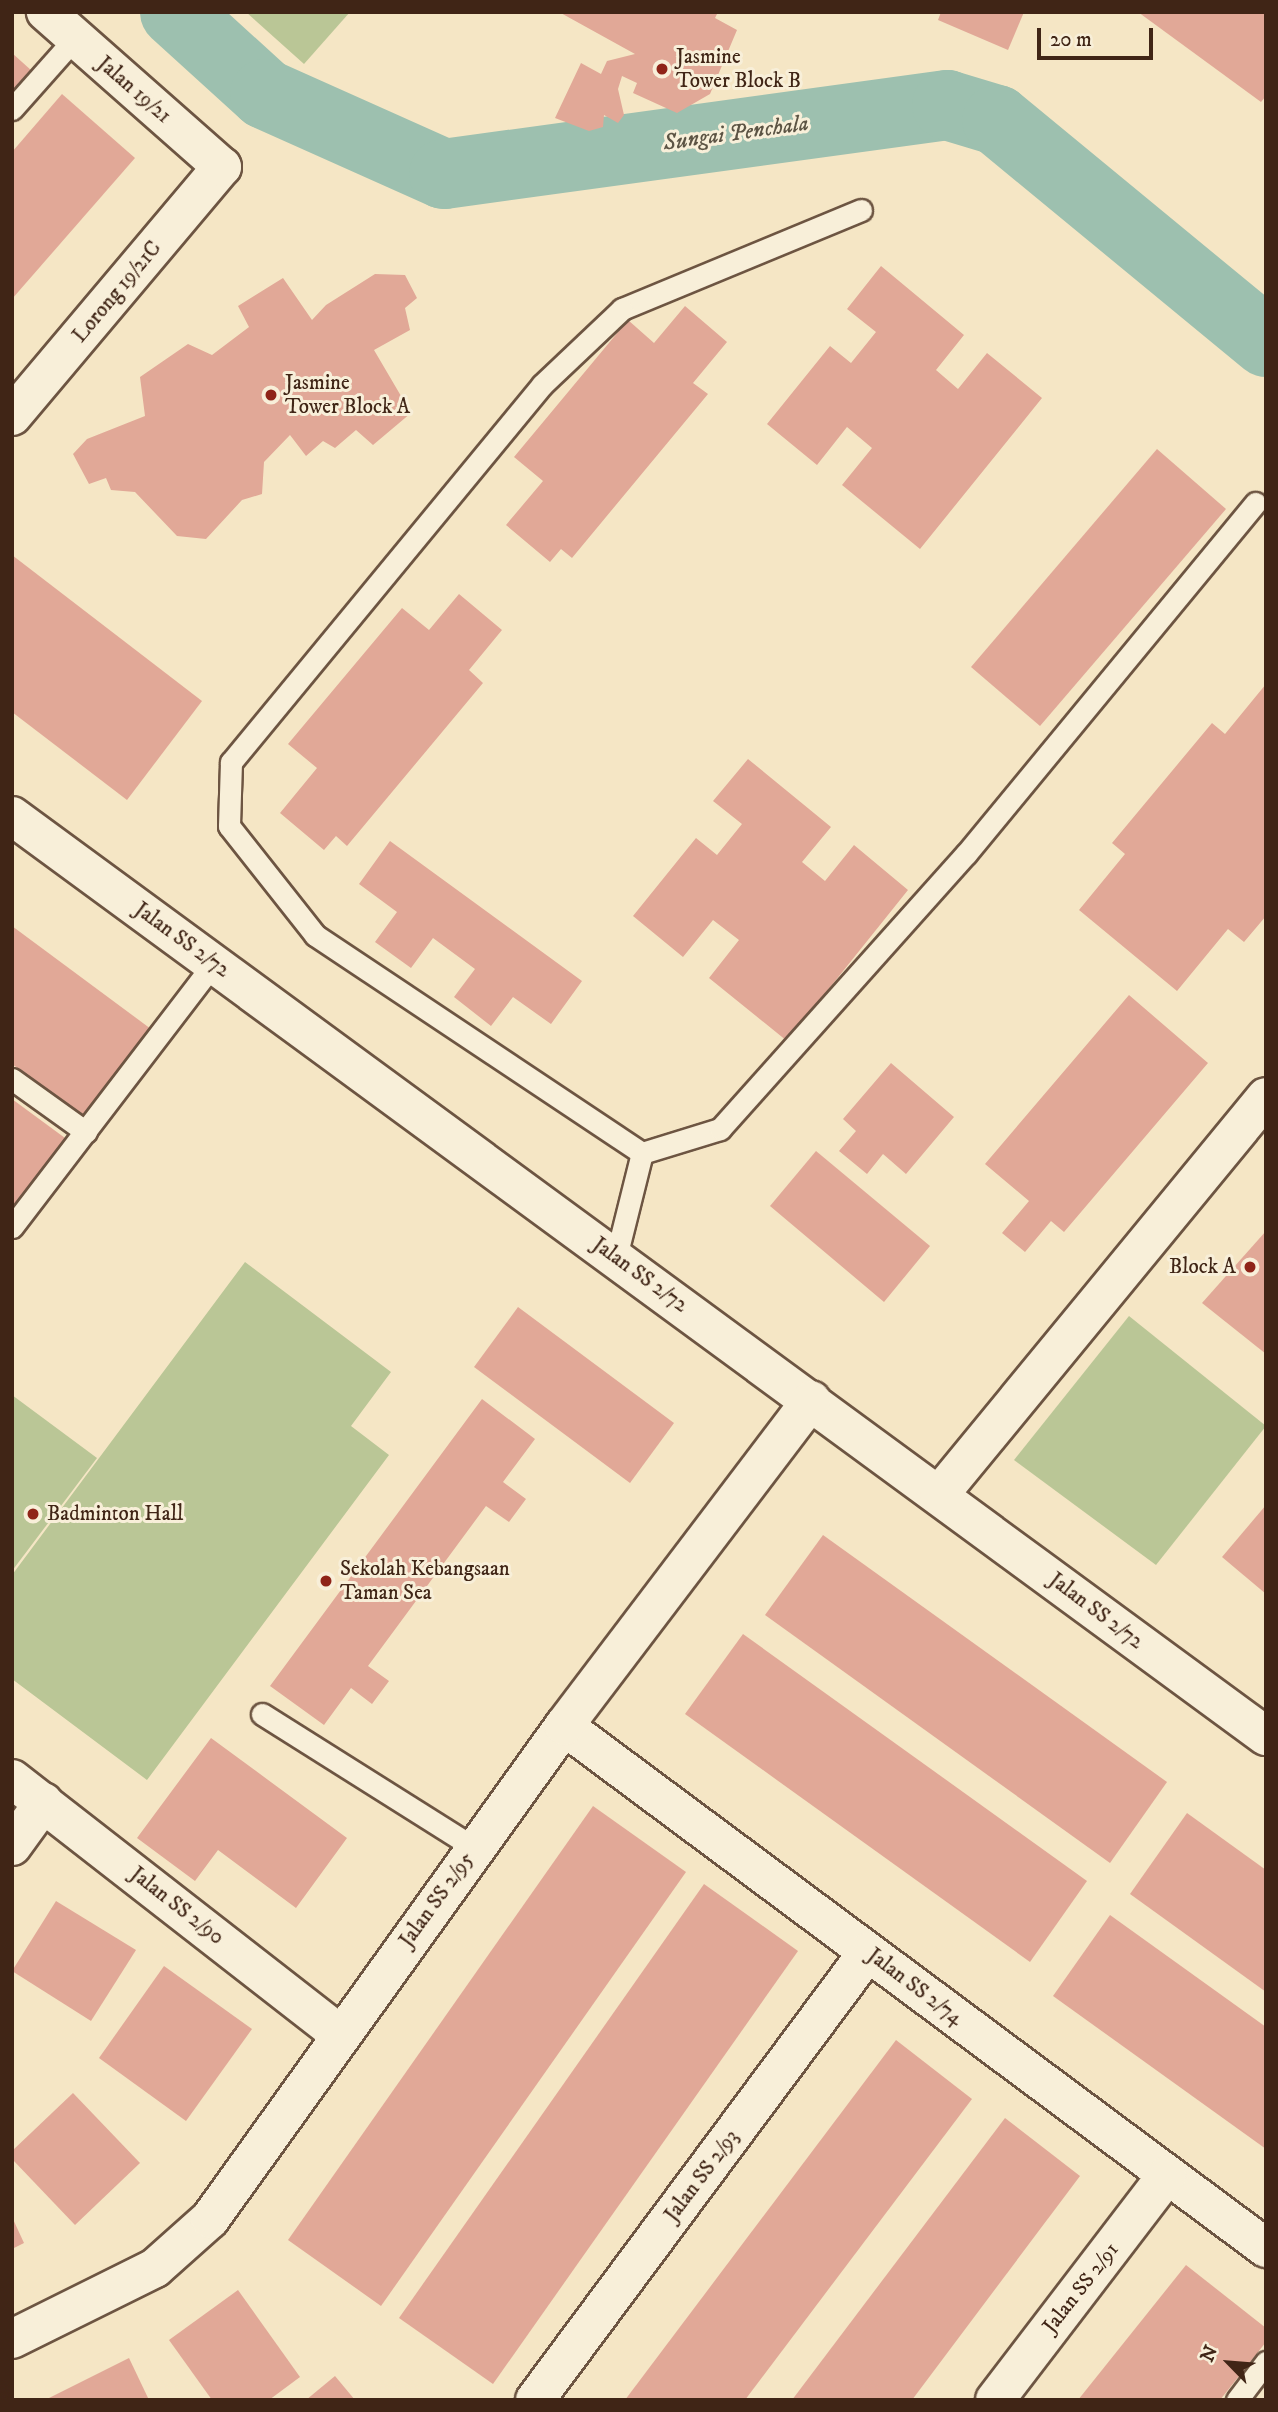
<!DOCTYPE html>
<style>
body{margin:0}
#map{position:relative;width:1278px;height:2412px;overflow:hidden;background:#f5e6c5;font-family:"IM FELL DW Pica",serif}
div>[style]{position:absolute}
.green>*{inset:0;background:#bac696}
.river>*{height:70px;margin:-35px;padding:0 35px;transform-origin:35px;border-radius:35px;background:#9dc0af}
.building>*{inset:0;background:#e1a897}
.roads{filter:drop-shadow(2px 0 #6d5542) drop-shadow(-2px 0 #6d5542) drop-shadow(0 2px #6d5542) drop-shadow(0 -2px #6d5542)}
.lane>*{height:21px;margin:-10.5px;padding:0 10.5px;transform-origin:10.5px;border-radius:10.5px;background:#f8efd9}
.street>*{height:38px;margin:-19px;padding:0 19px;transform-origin:19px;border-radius:19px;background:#f8efd9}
.dots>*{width:19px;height:19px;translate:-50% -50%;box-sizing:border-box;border:4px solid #f8efd9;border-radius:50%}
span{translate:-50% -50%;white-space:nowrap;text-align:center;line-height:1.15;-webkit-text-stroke:6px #f8efd9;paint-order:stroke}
.poi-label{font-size:21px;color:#402516}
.left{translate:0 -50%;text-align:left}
.right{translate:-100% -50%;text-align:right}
.street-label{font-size:21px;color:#402516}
.water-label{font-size:23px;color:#5c5444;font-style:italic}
.frame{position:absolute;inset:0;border:14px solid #402516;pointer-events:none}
.north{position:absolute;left:1194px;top:2328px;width:70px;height:70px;-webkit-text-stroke:5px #f8efd9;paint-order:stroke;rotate:295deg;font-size:19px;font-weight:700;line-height:28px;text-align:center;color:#402516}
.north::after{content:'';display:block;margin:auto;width:24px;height:32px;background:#402516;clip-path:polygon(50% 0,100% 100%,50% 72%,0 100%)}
.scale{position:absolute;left:1037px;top:28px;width:116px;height:32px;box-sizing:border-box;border:4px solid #402516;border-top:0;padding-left:9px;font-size:21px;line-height:24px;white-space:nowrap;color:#402516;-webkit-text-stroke:5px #f8efd9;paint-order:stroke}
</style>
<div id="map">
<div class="green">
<i style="clip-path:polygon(246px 12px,350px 12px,304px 64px)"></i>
<i style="clip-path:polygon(245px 1262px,391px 1372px,351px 1426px,389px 1455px,147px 1780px,12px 1679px,12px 1575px)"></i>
<i style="clip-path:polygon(1129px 1316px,1266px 1426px,1156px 1565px,1014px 1460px)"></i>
<i style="clip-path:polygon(12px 1395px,97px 1458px,12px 1571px)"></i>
</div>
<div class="river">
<i style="left:175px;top:12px;width:122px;rotate:42.3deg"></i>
<i style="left:265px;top:94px;width:196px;rotate:24.1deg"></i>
<i style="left:444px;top:174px;width:508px;rotate:-7.81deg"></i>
<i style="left:947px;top:105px;width:52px;rotate:16.7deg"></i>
<i style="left:997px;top:120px;width:349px;rotate:39.5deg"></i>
</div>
<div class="building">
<i style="clip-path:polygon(559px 12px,718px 12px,715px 18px,737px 30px,710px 94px,677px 113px,633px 93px,637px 83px,622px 76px,618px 89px,624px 115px,618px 123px,604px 115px,603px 127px,589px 131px,555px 118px,581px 63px,601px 74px,607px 61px,635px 54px)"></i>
<i style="clip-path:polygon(941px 12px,1024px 12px,1008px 50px,938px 20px)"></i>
<i style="clip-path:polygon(1138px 12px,1266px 12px,1266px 96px,1261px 102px)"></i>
<i style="clip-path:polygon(12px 53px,32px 71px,12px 94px)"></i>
<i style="clip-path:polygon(62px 94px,135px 158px,12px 299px,12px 152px)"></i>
<i style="clip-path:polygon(881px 266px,964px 335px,936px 370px,958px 389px,987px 353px,1042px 398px,920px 549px,842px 485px,872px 448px,847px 427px,817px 465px,767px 424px,830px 346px,851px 363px,876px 332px,847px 309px)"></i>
<i style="clip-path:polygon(375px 274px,405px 275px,417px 298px,405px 308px,410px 330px,374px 350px,411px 413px,373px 445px,356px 430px,335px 448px,323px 441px,306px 456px,290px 435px,264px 462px,262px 494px,242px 500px,206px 539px,177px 536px,135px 492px,111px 490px,106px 478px,89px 484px,73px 454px,87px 439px,145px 416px,140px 377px,188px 344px,212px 355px,249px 327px,238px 306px,283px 278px,312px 320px,326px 305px)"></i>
<i style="clip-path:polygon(685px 306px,727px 342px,693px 383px,708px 394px,572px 558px,561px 549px,550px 562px,506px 525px,543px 481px,514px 457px,628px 320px,654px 343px)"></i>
<i style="clip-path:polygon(1157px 449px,1226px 509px,1040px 726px,971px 667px)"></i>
<i style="clip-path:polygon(12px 555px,202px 701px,127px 800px,12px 712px)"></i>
<i style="clip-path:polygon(459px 594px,502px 630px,469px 670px,483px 683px,347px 846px,336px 836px,324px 850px,280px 813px,317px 768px,288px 744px,402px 608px,429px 630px)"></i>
<i style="clip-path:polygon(1266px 684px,1266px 916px,1244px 942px,1228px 929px,1177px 991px,1079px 910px,1125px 854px,1112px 843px,1212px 723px,1225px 734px)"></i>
<i style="clip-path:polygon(748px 759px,831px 827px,802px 862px,825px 881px,854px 845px,908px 890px,787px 1041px,709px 978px,739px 940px,713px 920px,683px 957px,633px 916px,696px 838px,717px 855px,742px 824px,713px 801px)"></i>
<i style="clip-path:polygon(390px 841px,582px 981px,551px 1024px,513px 997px,491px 1026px,454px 997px,475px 969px,433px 938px,411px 968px,375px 942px,397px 912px,359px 884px)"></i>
<i style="clip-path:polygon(12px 926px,151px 1029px,85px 1118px,12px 1064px)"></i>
<i style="clip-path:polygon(1129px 995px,1208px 1063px,1064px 1232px,1051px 1221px,1025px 1252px,1002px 1233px,1029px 1201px,985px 1164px)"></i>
<i style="clip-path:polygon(891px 1063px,954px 1117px,906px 1174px,883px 1154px,867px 1174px,839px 1151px,856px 1131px,843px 1119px)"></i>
<i style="clip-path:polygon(12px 1099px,65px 1138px,12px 1209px)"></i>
<i style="clip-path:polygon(816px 1151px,930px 1246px,884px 1302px,770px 1206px)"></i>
<i style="clip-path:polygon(1266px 1231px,1266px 1354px,1202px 1303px)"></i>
<i style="clip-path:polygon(518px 1307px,674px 1423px,630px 1483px,474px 1367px)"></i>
<i style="clip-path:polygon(482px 1399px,535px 1439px,503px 1482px,526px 1499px,509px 1522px,486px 1506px,368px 1666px,389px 1681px,372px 1704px,351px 1688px,324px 1725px,270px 1686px)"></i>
<i style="clip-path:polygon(1266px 1505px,1266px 1594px,1222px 1557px)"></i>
<i style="clip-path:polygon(823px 1535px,1167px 1782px,1110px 1863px,765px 1615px)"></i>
<i style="clip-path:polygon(743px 1634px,1087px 1881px,1030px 1962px,685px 1714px)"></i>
<i style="clip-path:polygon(211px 1738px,347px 1838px,296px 1908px,218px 1850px,195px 1881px,137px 1838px)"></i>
<i style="clip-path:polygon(593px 1806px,686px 1872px,381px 2306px,288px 2240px)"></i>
<i style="clip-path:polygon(1187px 1813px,1266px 1870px,1266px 1992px,1130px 1894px)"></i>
<i style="clip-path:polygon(704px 1884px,798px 1951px,493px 2384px,399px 2318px)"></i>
<i style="clip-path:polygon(56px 1901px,136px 1950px,91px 2021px,12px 1971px)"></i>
<i style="clip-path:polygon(1110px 1915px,1266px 2027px,1266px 2149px,1053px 1996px)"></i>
<i style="clip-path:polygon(164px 1966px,252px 2029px,186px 2121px,99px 2058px)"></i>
<i style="clip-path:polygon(896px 2040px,972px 2099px,745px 2400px,625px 2400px)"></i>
<i style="clip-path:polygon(73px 2093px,140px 2163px,75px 2225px,12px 2159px,12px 2151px)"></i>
<i style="clip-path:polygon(1005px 2118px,1080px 2176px,912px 2400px,792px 2400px)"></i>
<i style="clip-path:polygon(12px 2217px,24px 2243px,12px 2249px)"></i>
<i style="clip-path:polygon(1186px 2265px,1266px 2328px,1266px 2342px,1220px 2400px,1078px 2400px)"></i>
<i style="clip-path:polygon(238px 2290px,300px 2377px,269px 2400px,212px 2400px,169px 2340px)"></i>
<i style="clip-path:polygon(129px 2358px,149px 2400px,45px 2400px)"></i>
<i style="clip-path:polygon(335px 2376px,355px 2400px,306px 2400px)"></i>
</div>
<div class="roads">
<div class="lane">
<i style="left:12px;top:109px;width:95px;rotate:-48.4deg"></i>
<i style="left:861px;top:210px;width:259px;rotate:157.5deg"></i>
<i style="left:622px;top:309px;width:110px;rotate:136.5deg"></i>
<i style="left:542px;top:385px;width:489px;rotate:129.5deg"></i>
<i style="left:231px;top:762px;width:64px;rotate:91.8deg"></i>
<i style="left:229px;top:826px;width:139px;rotate:51.7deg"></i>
<i style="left:315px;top:935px;width:393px;rotate:33.7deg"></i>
<i style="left:642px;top:1153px;width:82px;rotate:-17.1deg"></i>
<i style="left:720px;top:1129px;width:369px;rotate:-48.2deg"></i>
<i style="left:966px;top:854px;width:455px;rotate:-50.5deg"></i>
<i style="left:12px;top:1079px;width:91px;rotate:35.6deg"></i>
<i style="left:12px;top:1227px;width:332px;rotate:-52.6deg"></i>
<i style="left:616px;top:1257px;width:107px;rotate:-76deg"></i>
<i style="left:262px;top:1714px;width:252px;rotate:32.2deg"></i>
<i style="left:1237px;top:2400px;width:48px;rotate:-52.7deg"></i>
</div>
<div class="street">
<i style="left:12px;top:416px;width:326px;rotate:-49.9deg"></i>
<i style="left:222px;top:167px;width:235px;rotate:-138.6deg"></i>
<i style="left:12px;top:816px;width:1555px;rotate:36.27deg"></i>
<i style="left:939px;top:1495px;width:515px;rotate:-50.59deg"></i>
<i style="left:564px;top:1726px;width:875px;rotate:36.63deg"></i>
<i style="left:12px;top:1779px;width:415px;rotate:37.9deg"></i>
<i style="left:12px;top:1846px;width:54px;rotate:-54deg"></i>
<i style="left:12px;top:2339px;width:160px;rotate:-26.4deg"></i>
<i style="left:155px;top:2268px;width:74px;rotate:-41.7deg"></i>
<i style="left:210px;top:2219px;width:607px;rotate:-54.32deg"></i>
<i style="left:564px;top:1726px;width:409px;rotate:-52.8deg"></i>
<i style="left:535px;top:2400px;width:558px;rotate:-53.38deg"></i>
<i style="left:995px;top:2400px;width:283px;rotate:-52.6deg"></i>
</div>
</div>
<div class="dots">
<i style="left:662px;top:69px;background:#8f2418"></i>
<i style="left:271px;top:395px;background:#8f2418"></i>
<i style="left:1250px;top:1267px;background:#8f2418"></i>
<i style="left:33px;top:1514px;background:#8f2418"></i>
<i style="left:326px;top:1581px;background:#8f2418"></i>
</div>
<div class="poi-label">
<span class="left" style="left:676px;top:69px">Jasmine<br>Tower Block B</span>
<span class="left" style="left:285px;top:395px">Jasmine<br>Tower Block A</span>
<span class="right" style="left:1236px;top:1267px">Block A</span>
<span class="left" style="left:47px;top:1514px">Badminton Hall</span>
<span class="left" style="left:340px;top:1581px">Sekolah Kebangsaan<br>Taman Sea</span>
</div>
<div class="street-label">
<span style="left:134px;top:90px;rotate:41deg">Jalan 19/21</span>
<span style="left:117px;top:292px;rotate:-50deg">Lorong 19/21C</span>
<span style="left:182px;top:940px;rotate:36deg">Jalan SS 2/72</span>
<span style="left:640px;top:1275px;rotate:36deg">Jalan SS 2/72</span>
<span style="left:1096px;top:1611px;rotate:37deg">Jalan SS 2/72</span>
<span style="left:437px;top:1900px;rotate:-54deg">Jalan SS 2/95</span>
<span style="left:177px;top:1906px;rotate:38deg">Jalan SS 2/90</span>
<span style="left:915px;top:1987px;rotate:37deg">Jalan SS 2/74</span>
<span style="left:702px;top:2176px;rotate:-53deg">Jalan SS 2/93</span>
<span style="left:1081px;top:2288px;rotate:-52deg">Jalan SS 2/91</span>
</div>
<div class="water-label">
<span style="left:736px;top:134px;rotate:-8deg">Sungai Penchala</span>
</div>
<div class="frame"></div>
<div class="north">N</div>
<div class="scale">20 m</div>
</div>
